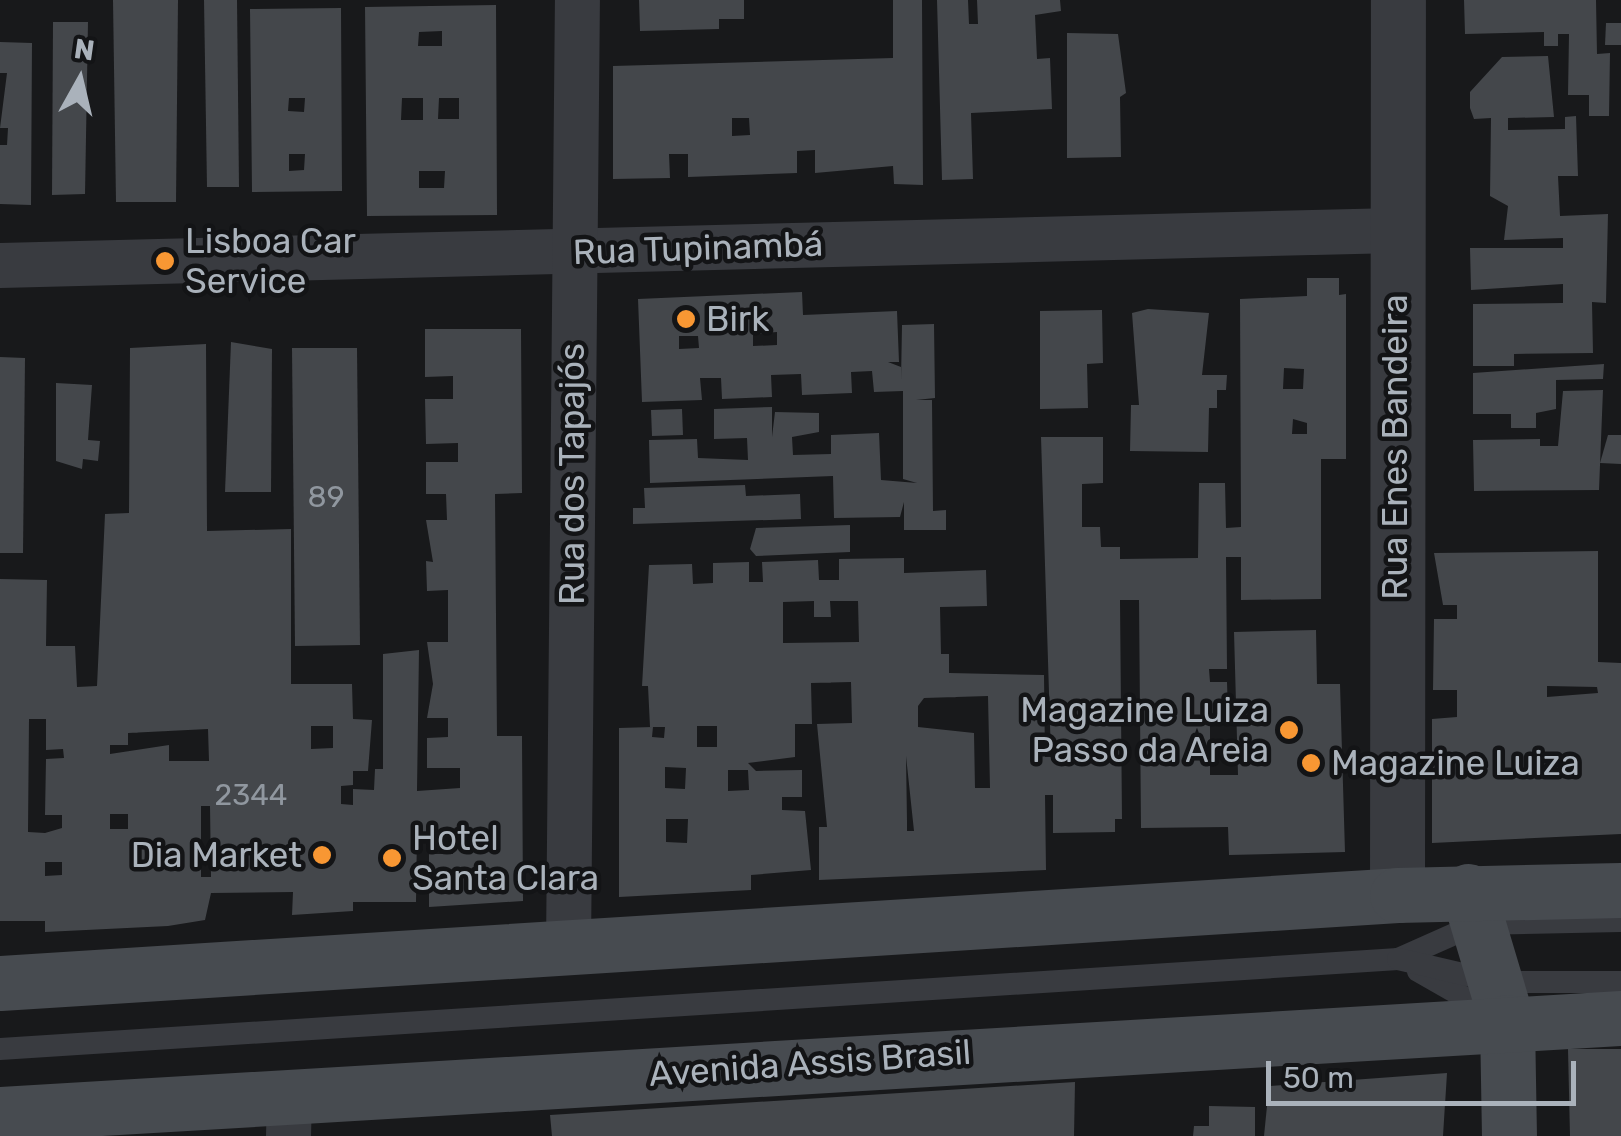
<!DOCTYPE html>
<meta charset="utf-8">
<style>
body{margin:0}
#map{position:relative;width:1621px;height:1136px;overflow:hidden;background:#18191b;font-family:Rubik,sans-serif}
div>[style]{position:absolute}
.building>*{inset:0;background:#44474b}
.service>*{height:22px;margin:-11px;padding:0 11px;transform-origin:11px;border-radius:11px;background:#393b40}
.minor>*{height:45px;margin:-22.5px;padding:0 22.5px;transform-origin:22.5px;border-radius:22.5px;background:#393b40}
.tertiary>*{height:55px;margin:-27.5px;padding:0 27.5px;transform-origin:27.5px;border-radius:27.5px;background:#393b40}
.secondary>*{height:55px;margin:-27.5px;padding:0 27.5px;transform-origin:27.5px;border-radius:27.5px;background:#474b50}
.dots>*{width:28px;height:28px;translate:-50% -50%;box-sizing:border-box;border:5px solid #131416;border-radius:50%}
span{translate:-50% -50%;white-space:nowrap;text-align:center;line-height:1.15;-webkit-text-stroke:9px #131416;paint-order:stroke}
.number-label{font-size:30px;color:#90979f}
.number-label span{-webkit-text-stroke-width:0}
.poi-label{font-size:35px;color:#aab2bb}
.left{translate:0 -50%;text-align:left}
.right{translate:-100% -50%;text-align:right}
.street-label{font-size:35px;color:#aab2bb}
.north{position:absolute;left:30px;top:30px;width:100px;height:100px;-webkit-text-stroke:8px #131416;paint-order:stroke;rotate:8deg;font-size:28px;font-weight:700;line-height:40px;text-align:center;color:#aab2bb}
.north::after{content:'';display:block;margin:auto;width:35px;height:45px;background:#aab2bb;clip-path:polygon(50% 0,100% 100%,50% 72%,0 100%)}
.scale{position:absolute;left:1266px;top:1061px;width:310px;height:45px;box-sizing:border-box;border:5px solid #aab2bb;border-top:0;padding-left:12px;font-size:30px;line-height:35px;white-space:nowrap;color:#aab2bb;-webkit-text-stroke:8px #131416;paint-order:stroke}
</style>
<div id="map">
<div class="building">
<i style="clip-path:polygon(113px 0,178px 0,176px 202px,116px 202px)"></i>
<i style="clip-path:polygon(204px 0,237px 0,239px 187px,207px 187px)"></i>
<i style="clip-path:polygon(639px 0,744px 0,744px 19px,719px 19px,719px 29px,640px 31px)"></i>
<i style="clip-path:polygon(evenodd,893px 0,922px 0,923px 185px,894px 184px,893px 166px,815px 173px,815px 150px,797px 151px,797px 173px,688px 177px,688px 154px,669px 154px,670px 178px,613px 179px,613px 66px,893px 58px,893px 0,732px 118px,749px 118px,750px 135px,732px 136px,732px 118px)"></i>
<i style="clip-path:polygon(937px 0,968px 0,969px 24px,978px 24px,977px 0,1060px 0,1061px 11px,1035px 15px,1037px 59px,1050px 58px,1052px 109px,971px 113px,973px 179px,942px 180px)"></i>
<i style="clip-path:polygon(1464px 0,1596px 0,1597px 54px,1610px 53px,1609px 116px,1589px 116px,1589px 95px,1568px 95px,1569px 34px,1558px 34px,1558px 46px,1544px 46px,1544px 32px,1465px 34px)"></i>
<i style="clip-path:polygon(evenodd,496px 5px,497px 215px,367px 216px,365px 7px,496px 5px,442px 31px,442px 46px,418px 46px,419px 32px,442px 31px,496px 5px,402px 98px,423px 98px,423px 120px,401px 120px,402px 98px,496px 5px,439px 98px,459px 98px,459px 119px,438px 119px,439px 98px,496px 5px,419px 171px,445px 171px,444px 188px,419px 188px,419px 171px)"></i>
<i style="clip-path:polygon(evenodd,341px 8px,342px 191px,252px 192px,250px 9px,341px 8px,289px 98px,305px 98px,304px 112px,288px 111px,289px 98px,341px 8px,289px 154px,305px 154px,304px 170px,289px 171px,289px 154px)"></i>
<i style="clip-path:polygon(53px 22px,88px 22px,85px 194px,52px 195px)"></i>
<i style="clip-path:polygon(1606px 23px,1621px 23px,1621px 45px,1605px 45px)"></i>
<i style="clip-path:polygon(1067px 33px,1118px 34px,1126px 93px,1120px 97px,1121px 157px,1067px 158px)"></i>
<i style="clip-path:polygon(0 42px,32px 43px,31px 205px,0 204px,0 145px,7px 145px,8px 128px,0 128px,7px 73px,0 73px)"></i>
<i style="clip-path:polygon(1548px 56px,1554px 117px,1508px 118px,1508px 130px,1565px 129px,1565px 117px,1576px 116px,1578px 176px,1558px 176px,1560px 216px,1608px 214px,1606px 303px,1592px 302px,1593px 353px,1514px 354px,1514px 366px,1473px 366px,1473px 304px,1563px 303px,1563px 284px,1471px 290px,1470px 248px,1563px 248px,1563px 238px,1504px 240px,1508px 206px,1490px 196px,1491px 118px,1474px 119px,1470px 108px,1470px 92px,1502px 57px)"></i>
<i style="clip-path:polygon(evenodd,1307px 278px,1339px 278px,1339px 295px,1346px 294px,1346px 459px,1321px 459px,1321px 599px,1241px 600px,1241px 557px,1226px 557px,1227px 669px,1209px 669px,1210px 682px,1227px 682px,1228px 713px,1210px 713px,1210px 775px,1238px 775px,1234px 632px,1316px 630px,1317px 684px,1340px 684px,1345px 852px,1229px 855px,1228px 827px,1141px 828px,1139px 600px,1120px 600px,1122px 819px,1115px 819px,1115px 832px,1053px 833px,1053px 795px,1045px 795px,1046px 870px,819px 880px,819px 827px,827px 827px,817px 724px,852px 723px,851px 682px,811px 683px,812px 724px,795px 724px,795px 757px,748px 763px,756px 771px,802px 770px,802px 797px,782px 797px,782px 810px,805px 811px,811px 870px,751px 875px,751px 890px,619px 897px,619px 728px,653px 727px,652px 737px,664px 738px,665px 727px,650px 727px,648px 686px,642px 686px,649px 565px,692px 564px,693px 584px,713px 583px,713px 563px,749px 562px,749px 582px,763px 582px,762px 562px,818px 560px,819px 580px,839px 580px,839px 559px,904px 558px,904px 573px,986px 570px,987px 606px,940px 607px,941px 654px,949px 654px,949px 673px,1044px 675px,1045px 757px,1051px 757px,1041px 437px,1103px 437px,1103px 483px,1082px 484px,1082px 527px,1100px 527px,1101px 547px,1120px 547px,1120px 559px,1198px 558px,1199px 483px,1225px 483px,1226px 528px,1241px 527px,1240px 299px,1307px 296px,1307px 278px,1284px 368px,1304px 369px,1303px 389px,1283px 389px,1284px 368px,1307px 278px,1293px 419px,1307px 423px,1307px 434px,1292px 434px,1293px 419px,1307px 278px,814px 601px,814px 617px,831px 617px,830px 601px,858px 601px,859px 642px,783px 643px,783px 602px,814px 601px,1307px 278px,988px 696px,990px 788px,975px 788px,974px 733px,918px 727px,918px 706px,924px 698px,988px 696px,1307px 278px,697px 726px,717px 726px,717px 747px,697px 747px,697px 726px,1307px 278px,906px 756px,914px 831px,907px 831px,907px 821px,906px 756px,1307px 278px,665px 767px,686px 768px,685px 789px,665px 788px,665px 767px,1307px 278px,728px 770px,748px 770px,749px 790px,728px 791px,728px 770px,1307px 278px,666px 819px,688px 819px,687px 843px,666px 842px,666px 819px)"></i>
<i style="clip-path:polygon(evenodd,802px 292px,803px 315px,897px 311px,899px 362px,888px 362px,901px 367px,901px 380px,902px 325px,934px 324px,935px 398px,916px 400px,932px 400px,933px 511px,946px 510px,946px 530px,904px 530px,904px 502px,900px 517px,834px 518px,833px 476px,650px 483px,649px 440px,697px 439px,698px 458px,748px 460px,747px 438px,714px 439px,714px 409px,772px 407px,772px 437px,775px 412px,819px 413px,819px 432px,792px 437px,793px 455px,831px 454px,831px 435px,879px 433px,881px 480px,917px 483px,903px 479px,903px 391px,874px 392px,872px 371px,851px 372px,852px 393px,802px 395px,801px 374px,771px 375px,772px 397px,722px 399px,721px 378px,700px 378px,702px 400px,642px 402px,638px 299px,802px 292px,777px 332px,777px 345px,753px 346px,753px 334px,777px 332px,802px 292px,679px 336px,698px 336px,699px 348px,679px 349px,679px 336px)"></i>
<i style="clip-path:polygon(1148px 309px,1209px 313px,1202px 375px,1227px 375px,1226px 390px,1217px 390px,1217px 408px,1209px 408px,1208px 452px,1130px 451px,1131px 405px,1139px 405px,1132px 313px)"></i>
<i style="clip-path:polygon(1102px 310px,1103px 363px,1087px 364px,1088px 408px,1040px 409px,1040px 311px)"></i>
<i style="clip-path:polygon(evenodd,425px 329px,521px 329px,522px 493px,495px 494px,497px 736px,522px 736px,523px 901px,429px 907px,429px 854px,453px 854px,453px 833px,417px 832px,416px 902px,353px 902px,353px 911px,292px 915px,293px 892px,211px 893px,205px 920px,168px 926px,45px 932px,45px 921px,0 921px,0 579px,47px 580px,46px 646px,75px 646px,77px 687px,97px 686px,105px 514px,129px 513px,130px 348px,206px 344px,207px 531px,291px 529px,291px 684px,352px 684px,353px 719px,372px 720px,368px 771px,353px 771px,353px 785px,341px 786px,341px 804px,353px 805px,353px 789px,374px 790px,375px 769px,383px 769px,383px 654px,419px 650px,417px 791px,460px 788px,460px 768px,427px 768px,427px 738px,448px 737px,448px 718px,427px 718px,433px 684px,427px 642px,448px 642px,448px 590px,427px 591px,426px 561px,433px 562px,426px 520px,447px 520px,446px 494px,426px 494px,426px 462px,458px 462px,458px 443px,426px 444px,425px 399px,453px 399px,453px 376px,425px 377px,425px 329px,29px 719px,46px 719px,46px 750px,63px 749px,64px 758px,46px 759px,45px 815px,62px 815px,62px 828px,45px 833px,28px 832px,29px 719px,425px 329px,311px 726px,333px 726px,333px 748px,311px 749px,311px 726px,425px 329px,208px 729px,209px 761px,169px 761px,169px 745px,110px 754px,110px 745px,128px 745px,128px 733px,208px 729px,425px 329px,201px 806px,210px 806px,211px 877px,201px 877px,201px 806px,425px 329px,110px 814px,128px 814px,128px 829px,110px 829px,110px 814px,425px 329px,45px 862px,62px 862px,62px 875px,45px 876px,45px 862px)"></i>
<i style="clip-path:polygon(231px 342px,272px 349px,271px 492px,225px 492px)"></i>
<i style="clip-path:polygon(292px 348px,357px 348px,360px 645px,295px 646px)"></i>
<i style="clip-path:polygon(0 357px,25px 358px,23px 553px,0 553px)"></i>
<i style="clip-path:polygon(1604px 364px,1603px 379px,1556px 380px,1556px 409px,1536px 413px,1536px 428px,1511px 428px,1511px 414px,1473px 414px,1473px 373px)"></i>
<i style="clip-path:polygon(56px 383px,92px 385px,88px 440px,100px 441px,98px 461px,83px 459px,82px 469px,56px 461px)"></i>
<i style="clip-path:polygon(1603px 390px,1599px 490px,1474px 491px,1473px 440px,1540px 439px,1540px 446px,1558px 446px,1563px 391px)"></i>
<i style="clip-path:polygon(682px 409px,683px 435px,652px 436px,651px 410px)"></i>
<i style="clip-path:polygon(1608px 435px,1621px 435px,1621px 464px,1600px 463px)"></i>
<i style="clip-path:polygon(745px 485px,746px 496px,800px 494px,801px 519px,633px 524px,633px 508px,645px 508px,644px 488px)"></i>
<i style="clip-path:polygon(850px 525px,850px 552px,756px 556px,750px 549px,756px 528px)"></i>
<i style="clip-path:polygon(evenodd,1598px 551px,1598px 662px,1621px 663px,1621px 834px,1432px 843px,1432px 719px,1457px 717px,1457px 690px,1433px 690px,1434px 619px,1457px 619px,1457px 605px,1443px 605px,1434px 553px,1598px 551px,1547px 686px,1597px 687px,1598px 693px,1547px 697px,1547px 686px)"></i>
<i style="clip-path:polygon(1568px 1049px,1621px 1049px,1621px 1136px,1570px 1136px)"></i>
<i style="clip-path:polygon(1447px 1073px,1443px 1136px,1264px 1136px,1269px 1086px)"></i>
<i style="clip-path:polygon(1075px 1082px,1074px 1136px,552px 1136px,550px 1115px)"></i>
<i style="clip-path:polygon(1209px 1106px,1255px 1107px,1255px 1136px,1193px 1136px,1194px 1126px,1209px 1126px)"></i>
</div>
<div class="service">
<i style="left:1398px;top:959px;width:86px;rotate:-23.9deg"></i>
<i style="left:1477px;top:924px;width:144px;rotate:-1.2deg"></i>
<i style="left:1418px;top:971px;width:89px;rotate:29.7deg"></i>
<i style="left:0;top:1049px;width:1401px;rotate:-3.68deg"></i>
<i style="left:1398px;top:959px;width:103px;rotate:13deg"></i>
<i style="left:1498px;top:982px;width:123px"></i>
</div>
<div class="minor">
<i style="left:0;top:265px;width:1396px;rotate:-1.44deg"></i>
<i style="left:568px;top:947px;width:947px;rotate:-89.46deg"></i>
<i style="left:288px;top:1136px;width:40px;rotate:-88.6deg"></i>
</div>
<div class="tertiary">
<i style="left:1397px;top:895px;width:895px;rotate:-89.94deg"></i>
</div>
<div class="secondary">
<i style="left:1468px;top:891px;width:137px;rotate:73.4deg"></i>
<i style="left:1507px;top:1022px;width:114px;rotate:89deg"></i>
<i style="left:0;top:983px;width:1400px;rotate:-3.6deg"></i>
<i style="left:1397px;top:895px;width:224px;rotate:-1.3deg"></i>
<i style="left:0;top:1114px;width:1624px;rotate:-3.39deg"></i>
</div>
<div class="dots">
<i style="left:165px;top:261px;background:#f89733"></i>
<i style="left:686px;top:319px;background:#f89733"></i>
<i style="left:1289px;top:730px;background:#f89733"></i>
<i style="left:1311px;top:763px;background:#f89733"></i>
<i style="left:322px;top:855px;background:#f89733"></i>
<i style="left:392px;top:858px;background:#f89733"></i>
</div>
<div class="number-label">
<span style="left:326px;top:497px">89</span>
<span style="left:251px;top:795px">2344</span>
</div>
<div class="poi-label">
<span class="left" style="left:185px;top:261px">Lisboa Car<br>Service</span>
<span class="left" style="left:706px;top:319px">Birk</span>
<span class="right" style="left:1269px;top:730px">Magazine Luiza<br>Passo da Areia</span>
<span class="left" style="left:1331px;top:763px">Magazine Luiza</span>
<span class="left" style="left:412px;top:858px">Hotel<br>Santa Clara</span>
<span class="right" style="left:302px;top:855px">Dia Market</span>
</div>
<div class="street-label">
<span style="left:698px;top:248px;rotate:-2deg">Rua Tupinambá</span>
<span style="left:1395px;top:447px;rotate:-90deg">Rua Enes Bandeira</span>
<span style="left:572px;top:474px;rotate:-90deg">Rua dos Tapajós</span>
<span style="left:810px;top:1063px;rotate:-4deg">Avenida Assis Brasil</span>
</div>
<div class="north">N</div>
<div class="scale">50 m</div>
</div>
